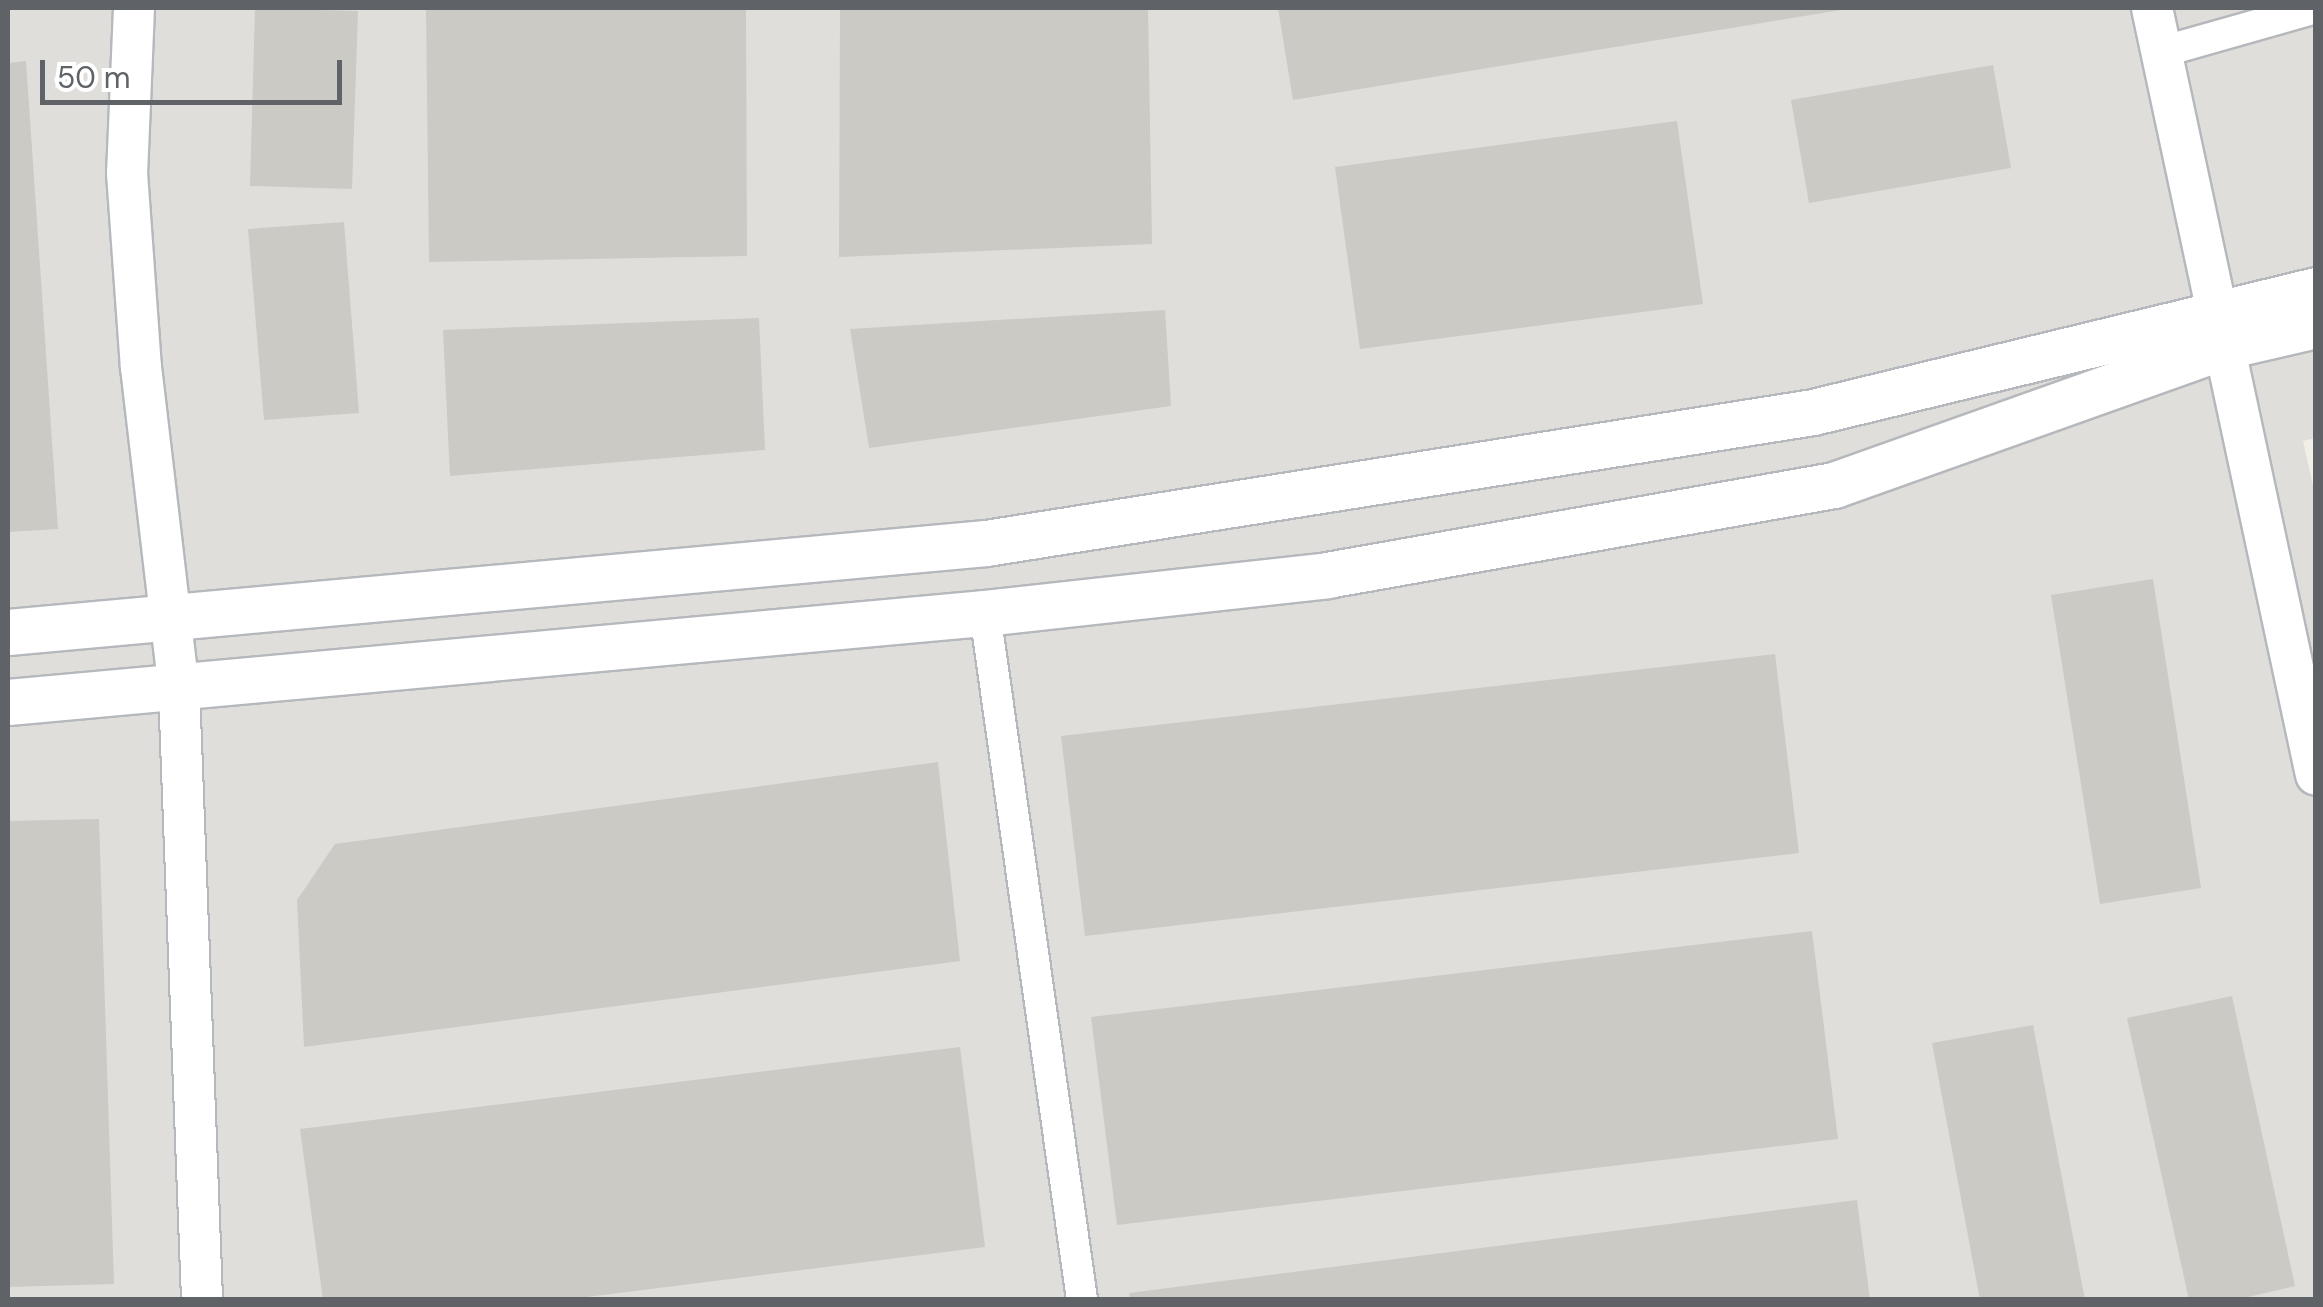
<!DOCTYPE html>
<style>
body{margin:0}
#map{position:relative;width:2323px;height:1307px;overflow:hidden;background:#f1efe8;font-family:"DM Sans",sans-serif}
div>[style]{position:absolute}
.industrial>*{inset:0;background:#e0deda}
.building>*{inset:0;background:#cccac5}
.roads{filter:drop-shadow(2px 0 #b5b8bc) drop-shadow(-2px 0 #b5b8bc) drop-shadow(0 2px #b5b8bc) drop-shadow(0 -2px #b5b8bc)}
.minor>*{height:30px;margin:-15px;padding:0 15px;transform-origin:15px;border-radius:15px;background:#fff}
.tertiary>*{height:40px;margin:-20px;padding:0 20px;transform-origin:20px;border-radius:20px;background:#fff}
.secondary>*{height:45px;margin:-22.5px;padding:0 22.5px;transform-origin:22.5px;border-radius:22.5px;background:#fff}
span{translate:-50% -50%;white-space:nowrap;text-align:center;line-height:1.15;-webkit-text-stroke:8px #fff;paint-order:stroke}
.frame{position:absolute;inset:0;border:10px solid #5f6368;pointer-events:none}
.scale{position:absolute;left:40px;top:60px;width:302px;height:45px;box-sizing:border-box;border:5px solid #5f6368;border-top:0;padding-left:12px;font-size:30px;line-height:35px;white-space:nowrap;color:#5f6368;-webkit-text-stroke:8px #fff;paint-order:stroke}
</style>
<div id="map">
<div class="industrial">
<i style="clip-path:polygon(8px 8px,2315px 8px,2316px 438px,2303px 441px,2316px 499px,2315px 1299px,8px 1300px)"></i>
</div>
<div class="building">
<i style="clip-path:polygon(255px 8px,358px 11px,352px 189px,250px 186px)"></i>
<i style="clip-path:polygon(426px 8px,746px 8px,747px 256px,429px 262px)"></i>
<i style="clip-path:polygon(840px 8px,1148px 8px,1152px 244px,839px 257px)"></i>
<i style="clip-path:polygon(1278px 8px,1841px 8px,1841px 10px,1293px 100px)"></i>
<i style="clip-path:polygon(26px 61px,58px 529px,8px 532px,8px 63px)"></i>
<i style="clip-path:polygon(1993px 65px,2011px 168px,1809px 203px,1791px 100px)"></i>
<i style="clip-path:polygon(1677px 121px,1703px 304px,1360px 349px,1335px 167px)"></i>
<i style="clip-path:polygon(344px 222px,359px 413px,264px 420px,248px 229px)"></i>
<i style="clip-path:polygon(1165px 310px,1171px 406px,869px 448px,850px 329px)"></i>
<i style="clip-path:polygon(759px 318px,765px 450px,450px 476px,443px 330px)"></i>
<i style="clip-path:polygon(2153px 579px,2201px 888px,2100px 904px,2051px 595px)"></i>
<i style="clip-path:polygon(1775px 654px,1799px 853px,1085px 936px,1061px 736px)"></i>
<i style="clip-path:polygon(938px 762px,960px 961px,304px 1047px,297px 900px,335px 844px)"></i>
<i style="clip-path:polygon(99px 819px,114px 1284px,8px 1287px,8px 821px)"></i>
<i style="clip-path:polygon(1812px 931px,1838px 1139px,1117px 1225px,1091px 1017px)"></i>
<i style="clip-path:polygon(2232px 996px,2295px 1286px,2235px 1300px,2189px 1300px,2127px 1018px)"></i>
<i style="clip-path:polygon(2033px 1025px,2085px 1300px,1980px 1300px,1932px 1043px)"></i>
<i style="clip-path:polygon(960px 1047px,985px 1247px,563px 1300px,323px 1300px,300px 1129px)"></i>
<i style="clip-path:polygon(1857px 1200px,1870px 1300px,1130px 1300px,1129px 1293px)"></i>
</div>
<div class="roads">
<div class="minor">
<i style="left:2161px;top:52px;width:161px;rotate:-15.8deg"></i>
<i style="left:985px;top:613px;width:694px;rotate:81.96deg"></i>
</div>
<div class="tertiary">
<i style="left:134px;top:8px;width:165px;rotate:92.4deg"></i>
<i style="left:127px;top:173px;width:195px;rotate:85.9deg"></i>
<i style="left:141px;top:367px;width:324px;rotate:83.3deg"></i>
<i style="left:179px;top:689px;width:611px;rotate:87.84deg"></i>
<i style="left:2152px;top:8px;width:784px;rotate:77.93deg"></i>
</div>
<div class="secondary">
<i style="left:8px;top:632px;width:982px;rotate:-5.2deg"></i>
<i style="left:986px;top:543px;width:837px;rotate:-9deg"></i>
<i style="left:1813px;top:412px;width:518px;rotate:-13.63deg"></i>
<i style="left:8px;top:702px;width:981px;rotate:-5.21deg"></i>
<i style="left:985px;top:613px;width:344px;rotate:-6.3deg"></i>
<i style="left:1327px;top:575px;width:515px;rotate:-10.07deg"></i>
<i style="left:1834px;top:485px;width:411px;rotate:-19.6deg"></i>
<i style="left:2221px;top:347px;width:98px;rotate:-13deg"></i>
</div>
</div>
<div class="frame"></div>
<div class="scale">50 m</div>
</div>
